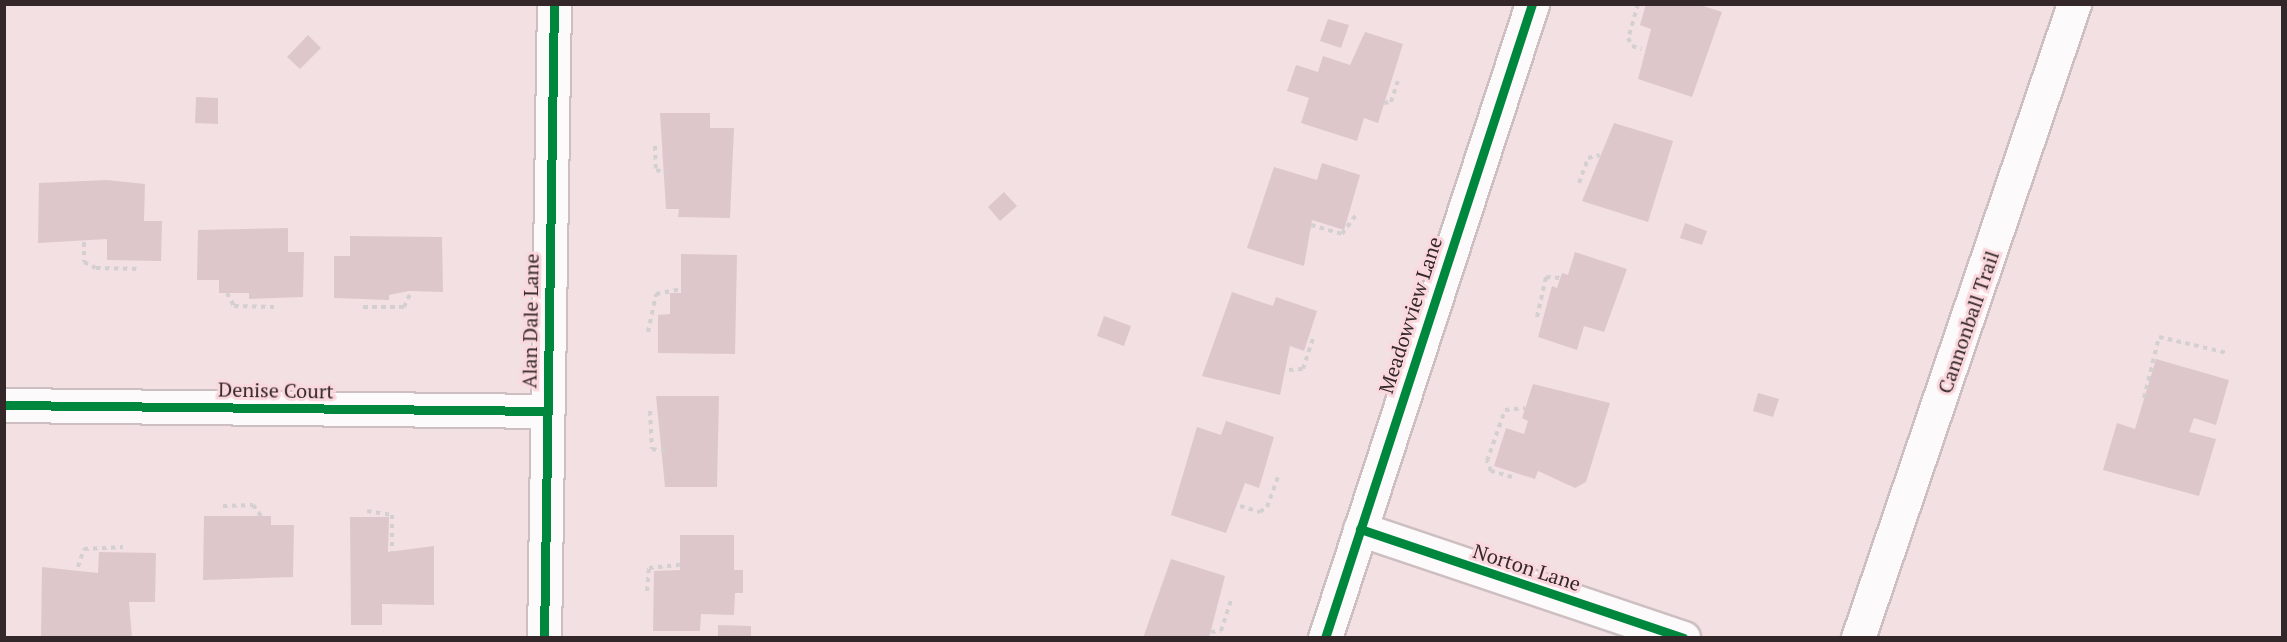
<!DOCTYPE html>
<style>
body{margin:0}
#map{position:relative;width:2287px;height:642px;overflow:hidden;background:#f2e0e3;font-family:"PT Serif",serif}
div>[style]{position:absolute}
.building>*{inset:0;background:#ddc7cb}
.path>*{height:4px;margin-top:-2px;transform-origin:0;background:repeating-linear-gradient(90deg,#d5d0d0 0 4.5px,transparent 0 9px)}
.roads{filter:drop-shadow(2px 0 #cdbfc1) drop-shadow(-2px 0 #cdbfc1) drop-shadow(0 2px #cdbfc1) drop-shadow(0 -2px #cdbfc1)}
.minor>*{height:33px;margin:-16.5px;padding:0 16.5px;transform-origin:16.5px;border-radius:16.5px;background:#fdfafb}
.secondary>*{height:33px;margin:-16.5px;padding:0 16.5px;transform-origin:16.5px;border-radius:16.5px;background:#fdfafb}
.cycleway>*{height:9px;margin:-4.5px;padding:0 4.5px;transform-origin:4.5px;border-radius:4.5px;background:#00873e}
span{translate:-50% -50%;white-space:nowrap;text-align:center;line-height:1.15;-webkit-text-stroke:6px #fad8dd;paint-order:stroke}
.street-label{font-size:20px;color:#332729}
.frame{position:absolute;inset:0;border:6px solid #332729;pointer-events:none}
</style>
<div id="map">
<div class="building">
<i style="clip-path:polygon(1646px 4px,1697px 4px,1722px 12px,1692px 97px,1638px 79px,1651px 29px,1640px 25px)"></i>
<i style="clip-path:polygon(1328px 19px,1349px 25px,1341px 48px,1320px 41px)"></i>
<i style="clip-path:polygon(1365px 32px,1403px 44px,1378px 123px,1364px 118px,1357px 141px,1301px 123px,1309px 98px,1287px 91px,1296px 65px,1318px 72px,1323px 56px,1350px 65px)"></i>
<i style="clip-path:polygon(308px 35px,321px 48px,300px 69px,287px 57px)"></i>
<i style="clip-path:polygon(196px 97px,218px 98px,218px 124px,195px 123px)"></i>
<i style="clip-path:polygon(660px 113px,710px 113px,710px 128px,734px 128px,730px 218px,678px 217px,679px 209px,666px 209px)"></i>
<i style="clip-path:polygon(1614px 123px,1673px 141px,1648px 222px,1582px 201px)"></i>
<i style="clip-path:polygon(1322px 163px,1360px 175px,1344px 230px,1312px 220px,1304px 266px,1247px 248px,1274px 167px,1317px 180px)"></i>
<i style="clip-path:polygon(107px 180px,145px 184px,144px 221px,162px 221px,161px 261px,107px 260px,107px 239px,38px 243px,39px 183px)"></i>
<i style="clip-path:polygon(1004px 192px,1017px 206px,1000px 221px,988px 207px)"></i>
<i style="clip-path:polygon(1685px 223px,1707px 231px,1702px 245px,1680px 238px)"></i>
<i style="clip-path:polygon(288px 228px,288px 252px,304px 252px,303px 297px,249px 299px,249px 293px,219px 293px,219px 280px,197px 280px,198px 230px)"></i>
<i style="clip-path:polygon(350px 236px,442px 237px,443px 292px,409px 291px,389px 295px,389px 300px,334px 298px,334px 256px,350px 256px)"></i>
<i style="clip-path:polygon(1575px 252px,1627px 269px,1604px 332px,1584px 326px,1577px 350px,1538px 337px,1552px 286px,1557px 288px,1562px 273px,1568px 275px)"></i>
<i style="clip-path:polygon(681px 254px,737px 255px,735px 354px,658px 353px,658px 315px,670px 314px,670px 293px,681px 293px)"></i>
<i style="clip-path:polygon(1232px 292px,1273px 306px,1276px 297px,1317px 311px,1304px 351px,1290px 346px,1280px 395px,1202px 376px)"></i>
<i style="clip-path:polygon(1104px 316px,1131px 326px,1124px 346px,1097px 336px)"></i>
<i style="clip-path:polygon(2156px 359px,2229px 380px,2216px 425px,2194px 418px,2189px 432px,2216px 439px,2199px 496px,2103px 470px,2117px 423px,2135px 429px)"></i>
<i style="clip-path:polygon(1533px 384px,1610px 403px,1586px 482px,1575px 488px,1538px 471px,1535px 479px,1494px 466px,1506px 428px,1524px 434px,1528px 421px,1522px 418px)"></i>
<i style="clip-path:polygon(1758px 393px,1779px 399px,1773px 417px,1753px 411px)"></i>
<i style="clip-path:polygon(656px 396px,719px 396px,717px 487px,665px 487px)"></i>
<i style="clip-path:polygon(1226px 421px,1274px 437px,1259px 488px,1245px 483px,1226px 533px,1171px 515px,1197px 427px,1221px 435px)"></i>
<i style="clip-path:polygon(204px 516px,271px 516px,271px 525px,294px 525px,293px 577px,203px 580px)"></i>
<i style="clip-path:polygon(350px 517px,389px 517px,388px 552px,434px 546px,434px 605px,382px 604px,382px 625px,351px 625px)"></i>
<i style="clip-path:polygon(680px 535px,734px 535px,734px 570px,743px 570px,743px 593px,735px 593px,734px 615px,701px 614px,700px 631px,653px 631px,654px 571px,680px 570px)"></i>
<i style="clip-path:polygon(99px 552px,156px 553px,155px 602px,129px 602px,132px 638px,41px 638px,42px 567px,98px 573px)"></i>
<i style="clip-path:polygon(1171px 559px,1225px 576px,1209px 638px,1143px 638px)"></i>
<i style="clip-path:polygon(718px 625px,751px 626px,751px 638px,718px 638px)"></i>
</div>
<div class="path">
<i style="left:1638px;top:4px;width:35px;rotate:106deg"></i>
<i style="left:1628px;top:38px;width:9px;rotate:63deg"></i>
<i style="left:1632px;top:46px;width:10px;rotate:17deg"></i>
<i style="left:1384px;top:103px;width:7px;rotate:-8deg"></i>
<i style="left:1391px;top:102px;width:22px;rotate:-72deg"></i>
<i style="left:655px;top:146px;width:24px;rotate:88deg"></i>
<i style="left:656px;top:170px;width:11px;rotate:15deg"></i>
<i style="left:1579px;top:183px;width:27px;rotate:-70deg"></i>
<i style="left:1588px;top:158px;width:12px;rotate:-14deg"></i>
<i style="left:1311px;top:225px;width:32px;rotate:16deg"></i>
<i style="left:1342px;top:234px;width:24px;rotate:-54deg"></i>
<i style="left:84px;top:242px;width:20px;rotate:90deg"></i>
<i style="left:84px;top:262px;width:13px;rotate:27deg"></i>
<i style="left:96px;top:268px;width:44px;rotate:1.3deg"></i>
<i style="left:227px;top:293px;width:15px;rotate:62deg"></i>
<i style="left:234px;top:306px;width:40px;rotate:1.4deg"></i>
<i style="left:363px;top:307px;width:41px"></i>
<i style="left:404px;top:307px;width:17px;rotate:-65deg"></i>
<i style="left:1537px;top:317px;width:41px;rotate:-77.3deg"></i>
<i style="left:1546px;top:277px;width:14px;rotate:4deg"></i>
<i style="left:648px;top:332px;width:39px;rotate:-78deg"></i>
<i style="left:656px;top:294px;width:25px;rotate:-11deg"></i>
<i style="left:1289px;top:370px;width:14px;rotate:-4deg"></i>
<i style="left:1303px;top:369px;width:36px;rotate:-72deg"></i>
<i style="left:2144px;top:398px;width:63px;rotate:-76.2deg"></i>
<i style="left:2159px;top:337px;width:71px;rotate:13.1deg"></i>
<i style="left:650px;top:411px;width:38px;rotate:87deg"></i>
<i style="left:652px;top:449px;width:13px;rotate:9deg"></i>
<i style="left:1512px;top:477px;width:22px;rotate:-164deg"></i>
<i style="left:1491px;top:471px;width:11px;rotate:-112deg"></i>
<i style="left:1487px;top:461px;width:54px;rotate:-70.6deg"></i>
<i style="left:1505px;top:410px;width:20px;rotate:-6deg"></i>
<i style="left:223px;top:506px;width:30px;rotate:-2deg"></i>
<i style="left:253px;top:505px;width:14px;rotate:54deg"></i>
<i style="left:1240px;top:506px;width:21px;rotate:17deg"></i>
<i style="left:1260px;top:512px;width:9px;rotate:-36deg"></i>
<i style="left:1267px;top:507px;width:35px;rotate:-70deg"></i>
<i style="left:367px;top:511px;width:25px;rotate:9deg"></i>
<i style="left:392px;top:515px;width:37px;rotate:90deg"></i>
<i style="left:78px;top:567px;width:19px;rotate:-72deg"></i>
<i style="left:84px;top:549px;width:39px;rotate:-3deg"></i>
<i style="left:647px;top:591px;width:23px;rotate:-85deg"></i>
<i style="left:649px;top:568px;width:31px;rotate:-6deg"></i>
<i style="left:1211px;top:632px;width:10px;rotate:-6deg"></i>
<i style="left:1221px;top:631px;width:36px;rotate:-72deg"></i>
</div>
<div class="roads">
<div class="minor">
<i style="left:4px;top:405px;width:542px;rotate:0.63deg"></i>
<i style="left:1360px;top:529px;width:341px;rotate:18.6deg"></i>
<i style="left:544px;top:638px;width:634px;rotate:-89.1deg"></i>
<i style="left:1325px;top:638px;width:667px;rotate:-71.92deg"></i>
</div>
<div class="secondary">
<i style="left:1858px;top:638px;width:670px;rotate:-71.19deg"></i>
</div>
</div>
<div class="cycleway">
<i style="left:4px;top:405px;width:542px;rotate:0.63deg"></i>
<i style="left:1360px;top:529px;width:341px;rotate:18.6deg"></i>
<i style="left:544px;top:638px;width:634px;rotate:-89.1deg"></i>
<i style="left:1325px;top:638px;width:667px;rotate:-71.92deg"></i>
</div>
<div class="street-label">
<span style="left:1410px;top:315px;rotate:-72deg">Meadowview Lane</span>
<span style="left:530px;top:321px;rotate:-89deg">Alan Dale Lane</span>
<span style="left:1968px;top:322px;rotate:-71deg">Cannonball Trail</span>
<span style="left:276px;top:390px;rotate:1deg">Denise Court</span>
<span style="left:1527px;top:567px;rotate:18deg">Norton Lane</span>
</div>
<div class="frame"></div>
</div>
